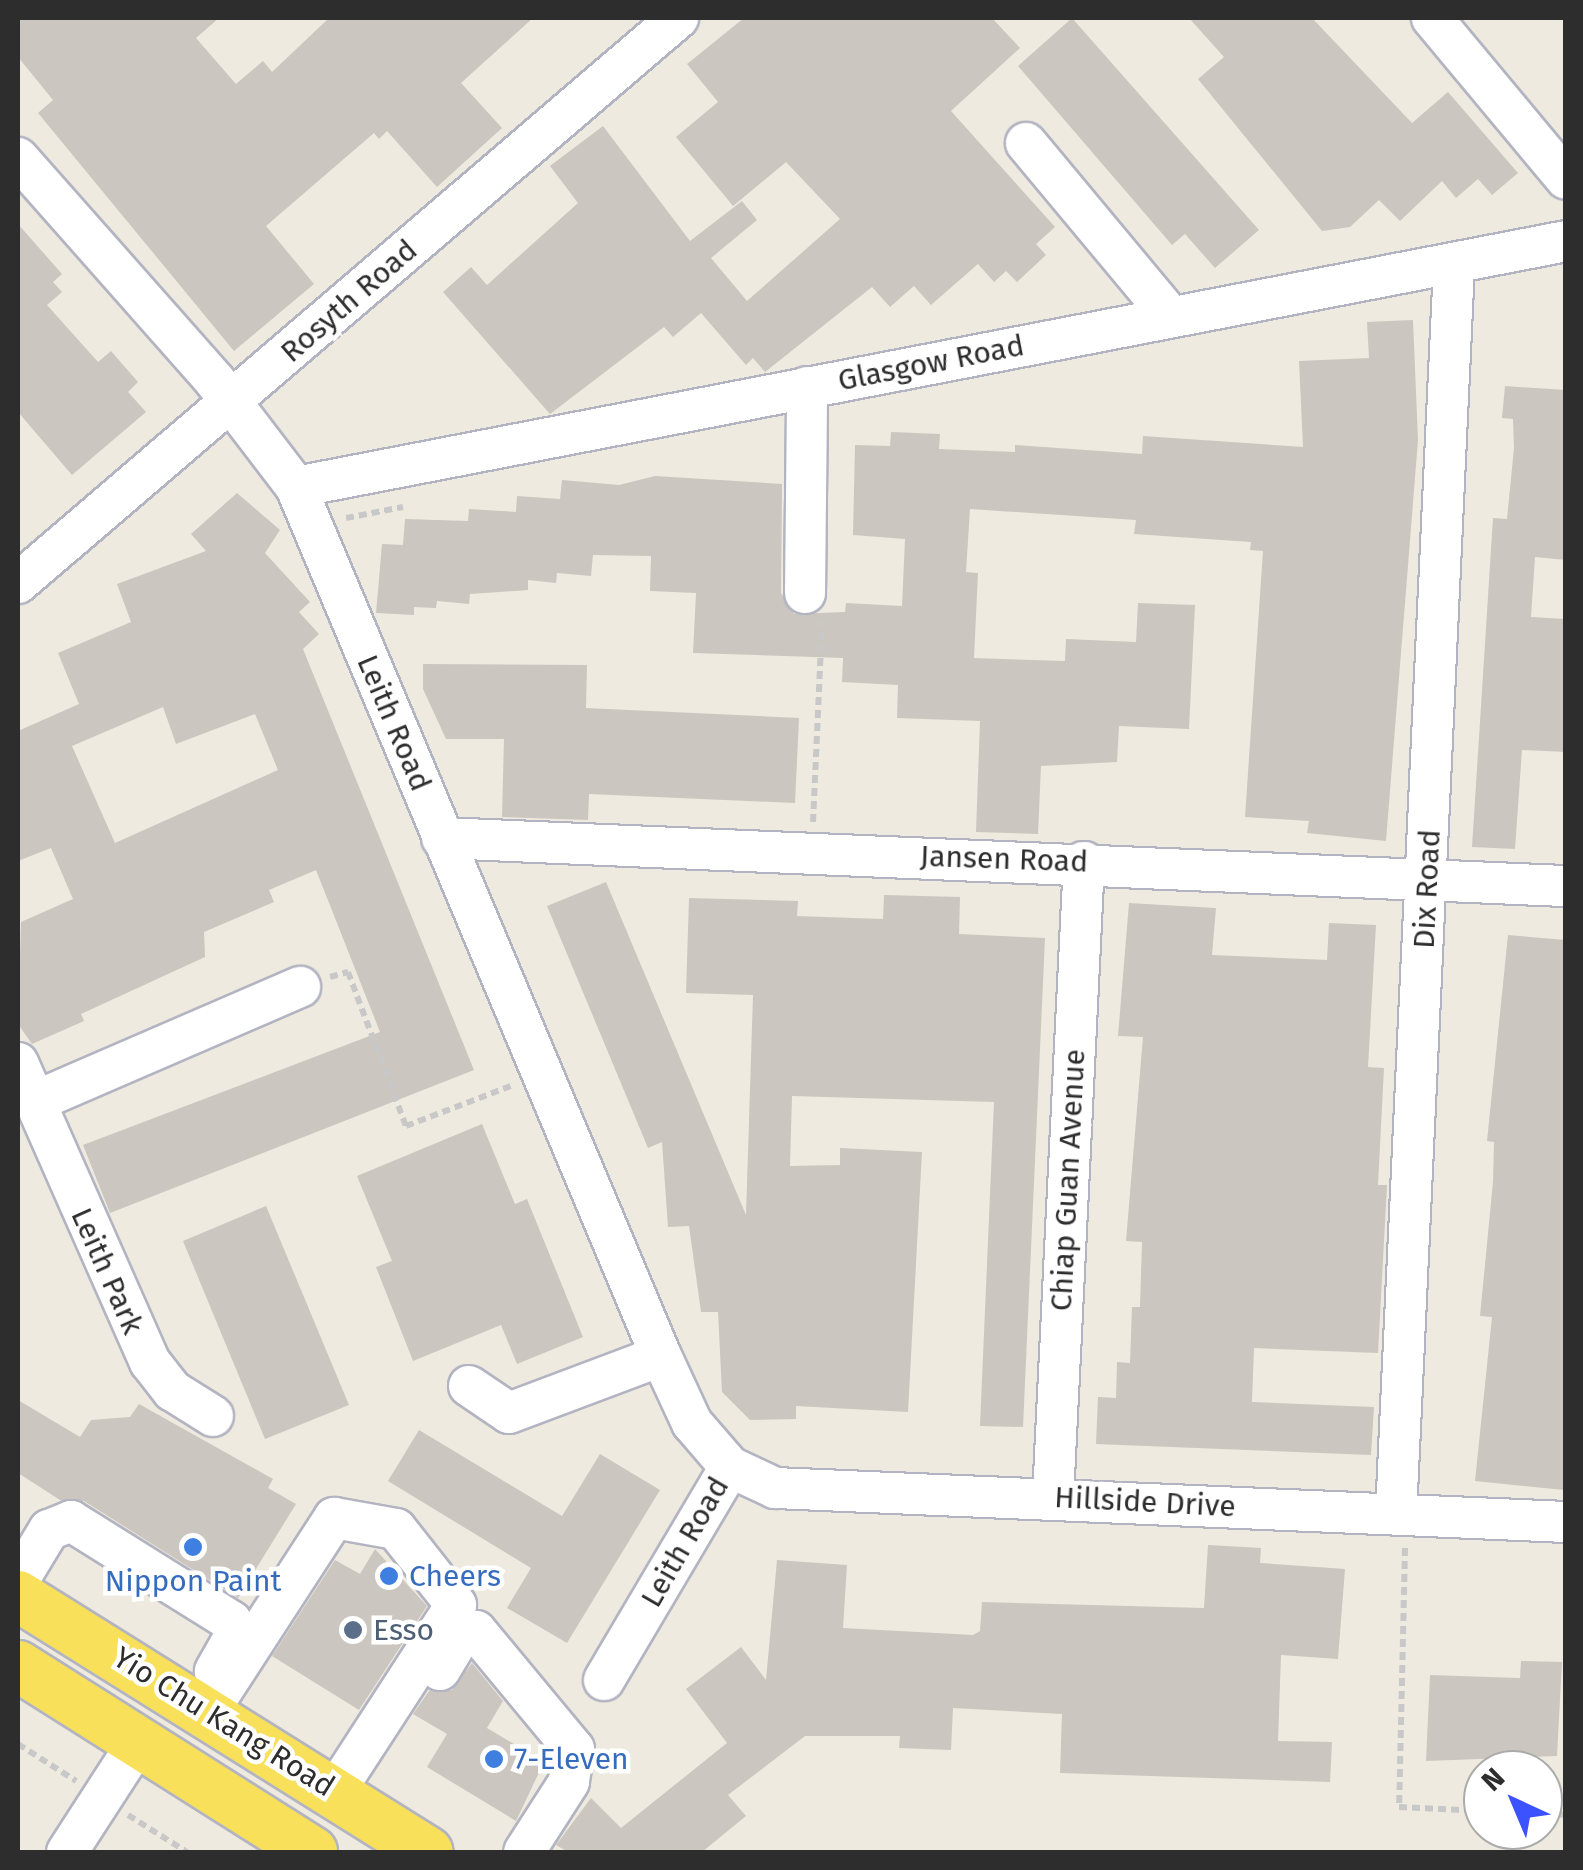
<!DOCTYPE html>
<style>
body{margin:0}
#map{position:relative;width:1583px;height:1870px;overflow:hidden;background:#efeadf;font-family:"Fira Sans",sans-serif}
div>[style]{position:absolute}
.building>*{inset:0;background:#cbc6bf}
.path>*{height:6px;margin-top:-3px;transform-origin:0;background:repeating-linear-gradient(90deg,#c8c8c8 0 8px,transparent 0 13px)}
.roads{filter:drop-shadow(2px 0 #b3b4c1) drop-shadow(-2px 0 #b3b4c1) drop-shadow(0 2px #b3b4c1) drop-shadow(0 -2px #b3b4c1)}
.minor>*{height:40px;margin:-20px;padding:0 20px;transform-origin:20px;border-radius:20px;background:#fff}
.major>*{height:50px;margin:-25px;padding:0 25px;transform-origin:25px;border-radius:25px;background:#f8e05b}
.dots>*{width:28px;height:28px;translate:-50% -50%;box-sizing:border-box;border:5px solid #fff;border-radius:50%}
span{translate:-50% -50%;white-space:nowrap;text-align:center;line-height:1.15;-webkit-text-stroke:9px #fff;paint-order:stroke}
.street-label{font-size:30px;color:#2d2d2d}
.shop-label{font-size:30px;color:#366cbe}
.left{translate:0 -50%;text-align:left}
.service-label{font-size:30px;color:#4e5e75}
.frame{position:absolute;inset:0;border:20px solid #2d2d2d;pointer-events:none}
.north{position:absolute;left:1463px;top:1750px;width:100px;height:100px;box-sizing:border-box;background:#fff;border:2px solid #ababab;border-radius:50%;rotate:316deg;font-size:28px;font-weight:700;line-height:40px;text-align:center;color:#2d2d2d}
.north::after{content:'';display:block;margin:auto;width:35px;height:45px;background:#3c51ff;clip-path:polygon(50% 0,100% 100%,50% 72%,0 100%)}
</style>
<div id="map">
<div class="building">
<i style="clip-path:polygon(18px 18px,219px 18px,196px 38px,236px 84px,263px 61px,272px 72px,329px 18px,533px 18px,461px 83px,502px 128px,437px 187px,387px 131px,379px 139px,374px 133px,266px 226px,314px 284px,234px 351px,38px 113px,53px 100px,18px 57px)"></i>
<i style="clip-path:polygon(744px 18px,992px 18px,1020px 48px,951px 111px,1055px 227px,1036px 244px,1046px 255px,1017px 282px,1006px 271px,994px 282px,978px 264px,931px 305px,914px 286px,890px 307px,872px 287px,765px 372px,753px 358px,746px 365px,701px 313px,673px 337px,664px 327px,550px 414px,443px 292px,471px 267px,487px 285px,578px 203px,550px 166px,603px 126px,690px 241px,742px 201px,757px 220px,711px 258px,747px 301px,840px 219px,786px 162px,733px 206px,676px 137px,718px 102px,687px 64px)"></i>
<i style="clip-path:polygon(1072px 18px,1259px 230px,1215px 268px,1185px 234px,1172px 245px,1018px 66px)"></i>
<i style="clip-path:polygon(1189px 18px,1312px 18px,1412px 123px,1448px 92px,1518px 173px,1492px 195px,1478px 179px,1456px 198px,1442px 181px,1400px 221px,1379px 200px,1350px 227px,1322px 231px,1198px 79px,1224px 57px)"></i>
<i style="clip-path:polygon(18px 224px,62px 274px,53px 282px,62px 292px,47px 305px,98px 362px,111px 351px,138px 382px,128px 392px,146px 412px,72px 475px,18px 412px)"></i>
<i style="clip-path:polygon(1413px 320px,1418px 440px,1386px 841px,1307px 833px,1309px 821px,1245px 817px,1263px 551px,1250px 550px,1251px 542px,1134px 534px,1136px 520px,970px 509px,966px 572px,978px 573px,974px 658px,1065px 661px,1066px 639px,1136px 642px,1138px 603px,1195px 605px,1189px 729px,1119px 726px,1117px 762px,1041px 766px,1038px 834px,976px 832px,980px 721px,897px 718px,898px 685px,842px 682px,843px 658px,693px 653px,696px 593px,650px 591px,651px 556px,593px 555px,591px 576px,557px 573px,556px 583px,528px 580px,528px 590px,470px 594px,469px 604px,437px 601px,436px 608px,414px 607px,414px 615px,376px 613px,382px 544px,403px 545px,405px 519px,468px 521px,469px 509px,516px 512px,517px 496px,560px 499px,562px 480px,619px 485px,655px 476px,782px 484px,781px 593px,794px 614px,845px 612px,846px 603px,902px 606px,905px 539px,853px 535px,855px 445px,890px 446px,891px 432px,940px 434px,939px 449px,1015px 452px,1015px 445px,1142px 454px,1143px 436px,1303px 447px,1299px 361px,1369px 358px,1367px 322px)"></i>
<i style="clip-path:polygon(1505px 386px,1566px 390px,1566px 560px,1535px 557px,1531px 617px,1566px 619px,1566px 752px,1522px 750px,1515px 849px,1472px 847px,1493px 518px,1507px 519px,1514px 448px,1513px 419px,1502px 418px)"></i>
<i style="clip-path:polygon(evenodd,237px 493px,280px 530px,265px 553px,310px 602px,299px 612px,319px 634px,303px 649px,474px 1070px,110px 1213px,83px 1145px,380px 1032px,316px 870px,269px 890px,274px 902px,204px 932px,205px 957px,81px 1014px,84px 1021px,32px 1044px,18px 1024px,21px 922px,73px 899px,51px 848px,18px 861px,18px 731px,79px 704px,58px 653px,131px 622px,117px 584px,206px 551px,191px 534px,237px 493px,163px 707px,176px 744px,255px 714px,278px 770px,115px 843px,72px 746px,163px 707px)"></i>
<i style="clip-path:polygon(423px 664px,587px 665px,586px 708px,799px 718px,795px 803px,589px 794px,588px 820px,502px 817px,504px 739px,446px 739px,423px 689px)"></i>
<i style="clip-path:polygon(606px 882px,746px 1215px,753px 995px,686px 993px,689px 898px,798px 901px,797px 916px,883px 919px,884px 895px,960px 897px,959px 934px,1045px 938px,1023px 1427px,980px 1426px,994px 1102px,792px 1096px,790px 1166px,840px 1165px,840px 1148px,922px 1152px,908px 1412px,796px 1406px,796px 1419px,750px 1420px,722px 1392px,718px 1312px,701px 1312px,689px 1226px,668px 1227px,662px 1142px,648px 1148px,547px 906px)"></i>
<i style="clip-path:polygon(1129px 903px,1216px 908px,1212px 955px,1327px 960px,1329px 923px,1376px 925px,1368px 1067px,1384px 1068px,1378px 1185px,1387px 1185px,1378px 1353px,1254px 1348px,1252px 1402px,1374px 1407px,1371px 1455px,1096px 1444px,1098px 1397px,1116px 1398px,1117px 1362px,1130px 1363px,1132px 1307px,1140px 1307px,1142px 1242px,1126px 1241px,1143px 1037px,1118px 1036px)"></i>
<i style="clip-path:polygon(1508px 935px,1566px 940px,1564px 1490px,1475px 1481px,1492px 1317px,1480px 1316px,1493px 1182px,1494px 1142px,1487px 1141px)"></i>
<i style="clip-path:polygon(482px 1124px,515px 1204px,527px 1199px,583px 1337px,517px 1364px,501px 1325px,413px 1361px,376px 1267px,392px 1261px,357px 1176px)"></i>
<i style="clip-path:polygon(266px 1206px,349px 1405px,265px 1439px,183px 1241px)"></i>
<i style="clip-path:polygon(18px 1400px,80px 1437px,91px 1420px,130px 1417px,139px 1404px,273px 1479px,268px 1488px,296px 1504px,238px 1598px,84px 1501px,60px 1500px,18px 1473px)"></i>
<i style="clip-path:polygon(419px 1430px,562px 1516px,600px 1454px,660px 1490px,567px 1643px,507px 1608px,531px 1568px,388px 1481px)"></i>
<i style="clip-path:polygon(1208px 1545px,1261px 1548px,1260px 1563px,1345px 1569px,1338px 1659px,1281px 1655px,1278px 1741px,1332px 1742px,1330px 1782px,1060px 1773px,1062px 1714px,953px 1708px,951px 1750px,899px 1748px,900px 1736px,805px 1736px,728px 1795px,746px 1816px,702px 1852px,568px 1852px,556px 1845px,591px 1798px,621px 1828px,727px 1743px,686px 1689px,741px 1647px,766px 1680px,777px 1560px,847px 1565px,843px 1628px,973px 1635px,980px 1631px,982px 1602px,1204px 1608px)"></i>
<i style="clip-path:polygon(375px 1549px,427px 1606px,359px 1710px,272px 1656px,335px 1560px,360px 1574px)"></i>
<i style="clip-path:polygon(1521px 1661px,1562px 1662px,1557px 1756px,1426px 1761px,1430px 1675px,1520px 1678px)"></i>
<i style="clip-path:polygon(472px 1663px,503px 1701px,487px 1728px,544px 1762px,516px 1821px,427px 1767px,447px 1734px,413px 1714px,429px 1691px,452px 1690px)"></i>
</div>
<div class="path">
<i style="left:346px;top:518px;width:58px;rotate:-10.9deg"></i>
<i style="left:813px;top:822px;width:202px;rotate:-87.4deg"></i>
<i style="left:330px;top:977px;width:19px;rotate:-16deg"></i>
<i style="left:348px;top:972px;width:165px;rotate:69.4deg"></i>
<i style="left:406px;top:1126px;width:112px;rotate:-20.9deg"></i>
<i style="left:1405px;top:1548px;width:259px;rotate:91.3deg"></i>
<i style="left:1399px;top:1807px;width:84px;rotate:2.7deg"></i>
<i style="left:18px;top:1744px;width:69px;rotate:32.5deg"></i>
<i style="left:1543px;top:1814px;width:23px;rotate:2deg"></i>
<i style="left:128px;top:1815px;width:70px;rotate:32.1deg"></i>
</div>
<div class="roads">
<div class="minor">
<i style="left:1432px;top:18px;width:209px;rotate:50.2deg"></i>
<i style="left:1026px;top:143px;width:226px;rotate:50.2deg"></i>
<i style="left:18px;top:158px;width:298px;rotate:48.5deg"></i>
<i style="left:215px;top:381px;width:133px;rotate:52.6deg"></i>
<i style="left:296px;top:487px;width:943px;rotate:67.22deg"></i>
<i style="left:661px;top:1356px;width:74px;rotate:65.2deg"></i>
<i style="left:692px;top:1423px;width:58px;rotate:49.2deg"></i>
<i style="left:730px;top:1467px;width:50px;rotate:25deg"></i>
<i style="left:775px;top:1488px;width:792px;rotate:2.46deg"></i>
<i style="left:296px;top:487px;width:1294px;rotate:-10.96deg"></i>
<i style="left:18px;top:583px;width:869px;rotate:-40.57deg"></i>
<i style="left:805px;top:593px;width:206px;rotate:-89.4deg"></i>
<i style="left:442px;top:838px;width:1125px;rotate:2.45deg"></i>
<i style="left:18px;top:1063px;width:327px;rotate:66.2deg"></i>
<i style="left:150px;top:1362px;width:37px;rotate:52deg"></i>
<i style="left:173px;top:1391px;width:47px;rotate:32deg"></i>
<i style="left:34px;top:1102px;width:290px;rotate:-23.4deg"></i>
<i style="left:469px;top:1386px;width:48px;rotate:34deg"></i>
<i style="left:509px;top:1413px;width:162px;rotate:-20.6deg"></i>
<i style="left:1053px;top:1497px;width:636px;rotate:-87.21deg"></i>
<i style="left:1396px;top:1514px;width:1251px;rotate:-87.34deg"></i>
<i style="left:18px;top:1581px;width:60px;rotate:-58.7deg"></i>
<i style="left:49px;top:1530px;width:24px;rotate:-22deg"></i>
<i style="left:71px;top:1521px;width:189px;rotate:32deg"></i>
<i style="left:231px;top:1621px;width:14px;rotate:69deg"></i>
<i style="left:236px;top:1634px;width:43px;rotate:119.6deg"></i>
<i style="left:440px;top:1670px;width:39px;rotate:-59deg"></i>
<i style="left:460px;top:1637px;width:17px;rotate:-21deg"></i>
<i style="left:476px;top:1631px;width:153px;rotate:50.3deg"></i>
<i style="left:574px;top:1749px;width:33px;rotate:99deg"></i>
<i style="left:569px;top:1782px;width:83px;rotate:122.7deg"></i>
<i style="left:604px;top:1680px;width:247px;rotate:-59.4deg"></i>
<i style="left:210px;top:1709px;width:228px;rotate:-57deg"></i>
<i style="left:334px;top:1518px;width:63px;rotate:10.1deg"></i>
<i style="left:396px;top:1529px;width:97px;rotate:51.7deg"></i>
<i style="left:456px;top:1605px;width:222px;rotate:123deg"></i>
<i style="left:67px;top:1852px;width:135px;rotate:-57.1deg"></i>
</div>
<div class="major">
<i style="left:18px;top:1596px;width:483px;rotate:32deg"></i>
<i style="left:18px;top:1666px;width:348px;rotate:32.3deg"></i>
</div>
</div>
<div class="dots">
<i style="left:193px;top:1547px;background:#3f7fe0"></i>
<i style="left:389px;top:1576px;background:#3f7fe0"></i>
<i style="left:353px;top:1630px;background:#5c6f8a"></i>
<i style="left:494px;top:1759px;background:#3f7fe0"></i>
</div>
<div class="street-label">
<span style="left:349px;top:301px;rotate:-41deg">Rosyth Road</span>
<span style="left:931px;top:363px;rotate:-11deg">Glasgow Road</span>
<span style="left:394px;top:723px;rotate:67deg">Leith Road</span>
<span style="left:1004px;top:859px;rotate:2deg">Jansen Road</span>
<span style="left:1427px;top:889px;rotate:-87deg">Dix Road</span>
<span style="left:1068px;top:1180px;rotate:-87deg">Chiap Guan Avenue</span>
<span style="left:107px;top:1271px;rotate:66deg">Leith Park</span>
<span style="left:1145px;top:1502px;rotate:3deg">Hillside Drive</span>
<span style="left:685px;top:1542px;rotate:-60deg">Leith Road</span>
<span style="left:224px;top:1722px;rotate:32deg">Yio Chu Kang Road</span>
</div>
<div class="shop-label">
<span class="left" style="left:409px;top:1576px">Cheers</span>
<span style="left:193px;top:1581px">Nippon Paint</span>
<span class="left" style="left:514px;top:1759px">7-Eleven</span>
</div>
<div class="service-label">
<span class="left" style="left:373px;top:1630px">Esso</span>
</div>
<div class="frame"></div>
<div class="north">N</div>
</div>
